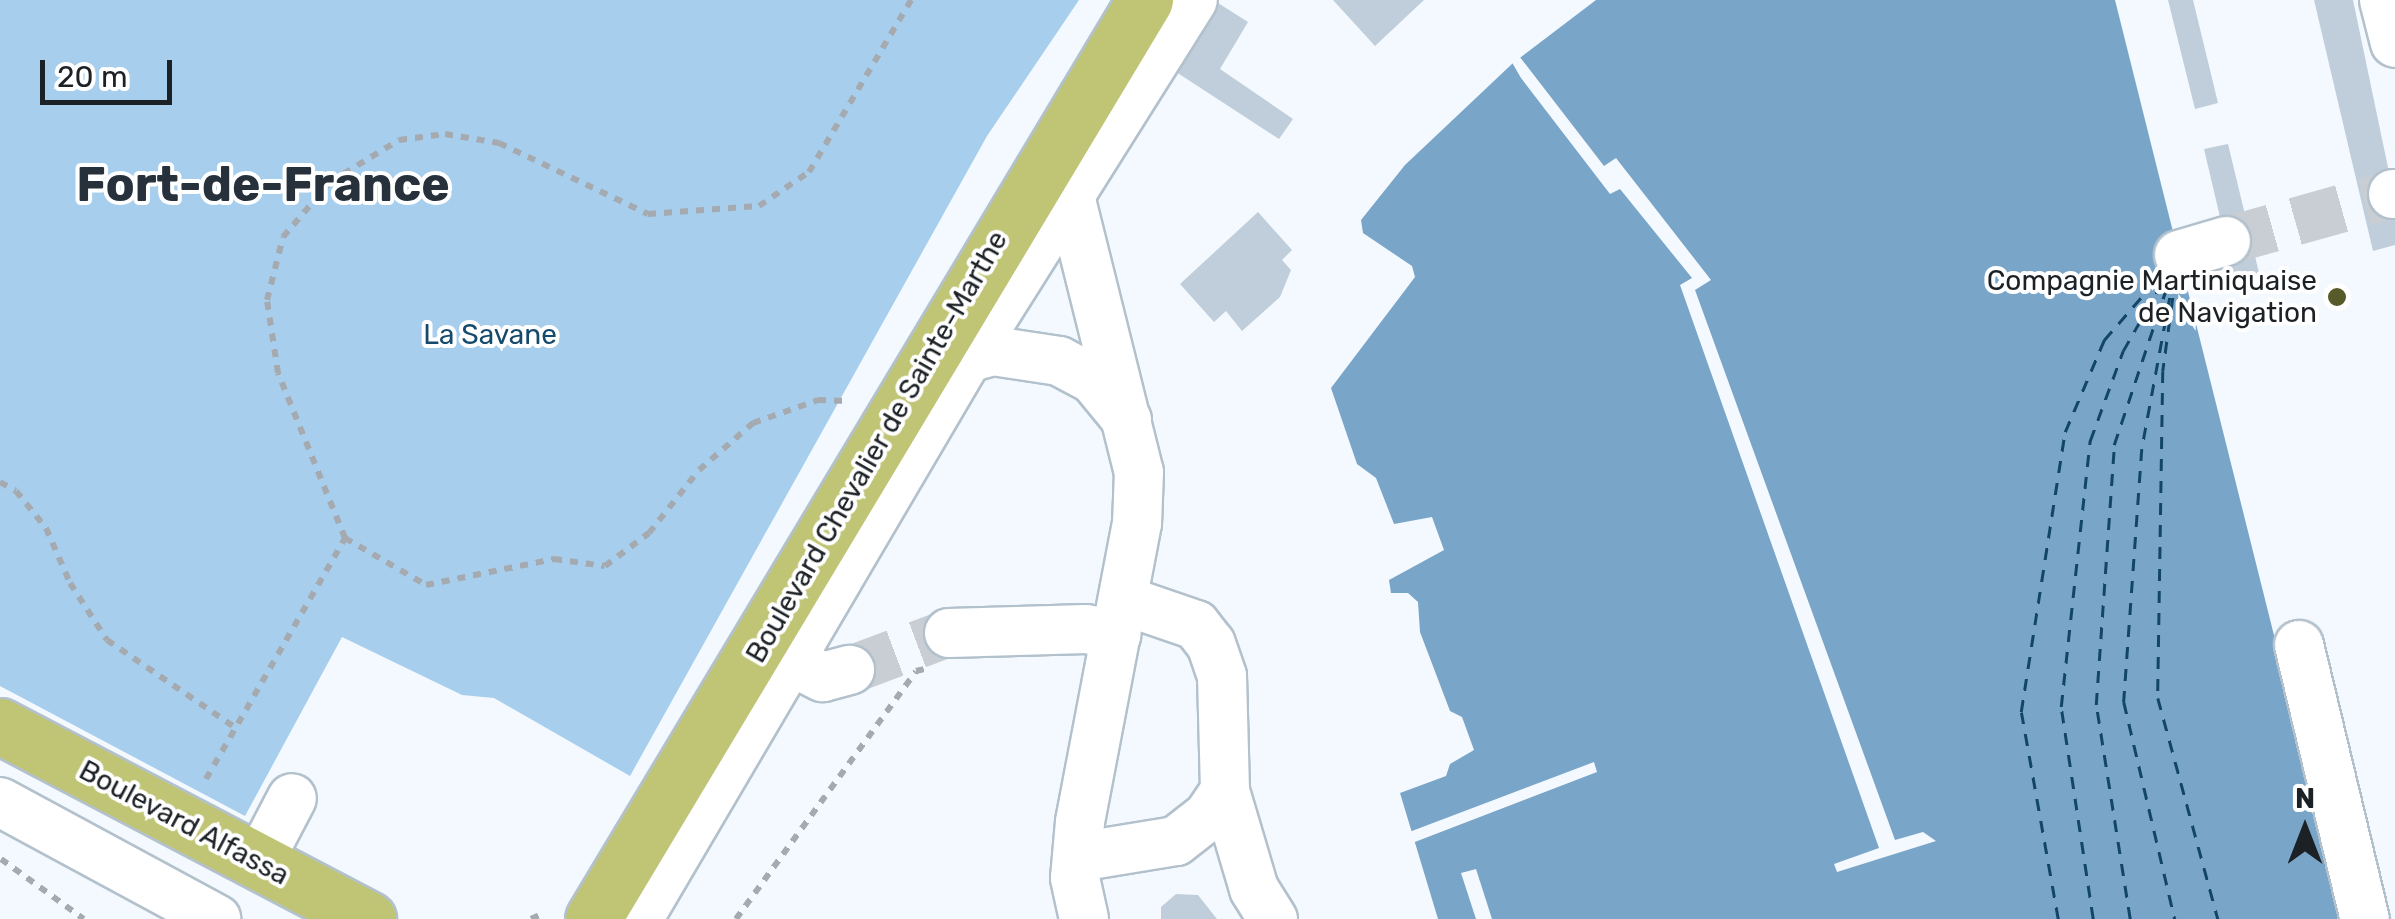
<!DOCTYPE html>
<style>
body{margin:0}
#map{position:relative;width:2395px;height:919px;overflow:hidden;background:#f3f9fe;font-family:Rubik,sans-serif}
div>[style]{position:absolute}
.green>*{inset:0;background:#a7ceec}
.water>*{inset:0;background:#79a5c8}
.pier>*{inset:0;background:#f3f9fe}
.ferry>*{height:2.5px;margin-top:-1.25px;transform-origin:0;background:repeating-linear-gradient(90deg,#114668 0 12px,transparent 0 22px)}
.building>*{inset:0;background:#bfceda}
.minor-tunnel>*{height:48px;margin-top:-24px;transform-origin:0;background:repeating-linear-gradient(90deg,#c8ced3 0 48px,transparent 0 72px)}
.path>*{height:6px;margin-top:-3px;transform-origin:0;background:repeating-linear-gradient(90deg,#a4aaaf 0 8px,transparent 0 16px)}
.roads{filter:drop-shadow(2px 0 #b3c1cd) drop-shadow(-2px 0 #b3c1cd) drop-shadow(0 2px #b3c1cd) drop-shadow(0 -2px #b3c1cd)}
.minor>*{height:48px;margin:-24px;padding:0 24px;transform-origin:24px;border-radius:24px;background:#fff}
.major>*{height:55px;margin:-27.5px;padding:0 27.5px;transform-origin:27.5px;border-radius:27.5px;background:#c0c576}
.dots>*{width:28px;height:28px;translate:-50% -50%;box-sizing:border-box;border:5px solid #fff;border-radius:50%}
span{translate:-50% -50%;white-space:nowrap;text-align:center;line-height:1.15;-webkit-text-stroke:8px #fff;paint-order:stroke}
.poi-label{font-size:28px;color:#1c2126}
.right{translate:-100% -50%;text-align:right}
.park-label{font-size:28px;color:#164a6d}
.street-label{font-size:28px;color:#1c2126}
.town-label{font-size:48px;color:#26313b;font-weight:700}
.north{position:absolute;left:2255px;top:779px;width:100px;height:100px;-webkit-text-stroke:8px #fff;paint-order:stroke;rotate:0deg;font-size:28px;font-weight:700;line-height:40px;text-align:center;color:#1c2126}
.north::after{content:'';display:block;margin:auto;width:35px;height:45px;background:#1c2126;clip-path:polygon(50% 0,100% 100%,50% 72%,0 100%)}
.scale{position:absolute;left:40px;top:60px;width:132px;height:45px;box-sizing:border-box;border:5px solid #1c2126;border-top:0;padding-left:12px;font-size:30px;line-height:35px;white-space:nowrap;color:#1c2126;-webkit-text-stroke:8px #fff;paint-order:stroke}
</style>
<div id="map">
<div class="green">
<i style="clip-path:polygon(0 0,1079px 0,987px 136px,630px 776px,494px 698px,462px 695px,342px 637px,245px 816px,0 686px)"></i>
</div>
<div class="water">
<i style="clip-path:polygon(1596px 0,2115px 0,2345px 919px,1438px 919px,1400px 793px,1446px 776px,1450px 764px,1474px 750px,1462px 717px,1450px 711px,1420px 632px,1418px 602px,1408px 593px,1391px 593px,1389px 580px,1444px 550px,1432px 517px,1394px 524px,1376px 478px,1357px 464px,1331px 388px,1415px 277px,1412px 266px,1363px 233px,1361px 220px,1405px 165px,1513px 63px)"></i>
</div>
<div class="pier">
<i style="clip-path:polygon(1516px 52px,1604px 166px,1616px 158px,1711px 280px,1695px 290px,1895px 840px,1923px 832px,1936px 841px,1837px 872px,1834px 864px,1879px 848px,1680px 285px,1692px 278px,1620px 189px,1610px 194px,1521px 78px,1510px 59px)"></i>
<i style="clip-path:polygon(1594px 762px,1597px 772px,1407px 845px,1404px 834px)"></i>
<i style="clip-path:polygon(1476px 869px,1492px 919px,1476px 919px,1461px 873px)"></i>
</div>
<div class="ferry">
<i style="left:2174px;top:276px;width:176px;rotate:100.5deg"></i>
<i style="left:2142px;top:449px;width:254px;rotate:94.1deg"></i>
<i style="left:2124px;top:702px;width:223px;rotate:76.8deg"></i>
<i style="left:2176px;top:276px;width:96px;rotate:97.8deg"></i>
<i style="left:2163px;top:371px;width:327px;rotate:90.9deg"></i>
<i style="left:2158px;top:698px;width:229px;rotate:74.8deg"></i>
<i style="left:2058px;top:919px;width:210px;rotate:-100.1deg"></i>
<i style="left:2021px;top:712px;width:283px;rotate:-81.1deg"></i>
<i style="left:2065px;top:432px;width:100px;rotate:-67deg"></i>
<i style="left:2104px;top:340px;width:91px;rotate:-49deg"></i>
<i style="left:2093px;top:919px;width:214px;rotate:-98.6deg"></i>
<i style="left:2061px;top:707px;width:268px;rotate:-83.8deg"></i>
<i style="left:2090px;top:441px;width:96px;rotate:-69.9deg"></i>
<i style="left:2123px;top:351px;width:91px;rotate:-60.3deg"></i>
<i style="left:2130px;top:919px;width:217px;rotate:-99deg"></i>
<i style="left:2096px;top:705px;width:261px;rotate:-86deg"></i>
<i style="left:2114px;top:445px;width:179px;rotate:-71.5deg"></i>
</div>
<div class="building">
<i style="clip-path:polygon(1333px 0,1424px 0,1375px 46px)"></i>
<i style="clip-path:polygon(2168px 0,2193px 0,2218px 103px,2195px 109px)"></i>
<i style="clip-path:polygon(2314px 0,2353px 0,2395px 201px,2395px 245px,2373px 251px)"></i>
<i style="clip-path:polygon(1218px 3px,1248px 22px,1220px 69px,1293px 119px,1279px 139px,1173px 70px)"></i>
<i style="clip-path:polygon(2228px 144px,2260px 277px,2236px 285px,2204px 149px)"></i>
<i style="clip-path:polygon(1258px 212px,1292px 250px,1282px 260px,1291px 270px,1280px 297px,1242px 331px,1226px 311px,1214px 322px,1180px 284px)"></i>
<i style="clip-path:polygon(1176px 894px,1198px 895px,1217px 919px,1161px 919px,1161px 907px)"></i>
</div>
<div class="minor-tunnel">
<i style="left:2226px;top:241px;width:173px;rotate:-15.7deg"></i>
<i style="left:850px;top:670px;width:106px;rotate:-20.5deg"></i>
</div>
<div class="path">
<i style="left:0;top:482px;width:18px;rotate:29deg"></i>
<i style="left:16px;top:491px;width:48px;rotate:51deg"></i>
<i style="left:46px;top:528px;width:60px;rotate:66.4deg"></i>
<i style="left:70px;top:583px;width:68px;rotate:57deg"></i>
<i style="left:107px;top:640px;width:156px;rotate:34.3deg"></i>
<i style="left:345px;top:538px;width:178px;rotate:-112.1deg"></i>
<i style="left:278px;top:373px;width:74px;rotate:-98.6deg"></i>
<i style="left:267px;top:300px;width:65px;rotate:-75.7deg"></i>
<i style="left:283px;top:237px;width:72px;rotate:-49.5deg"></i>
<i style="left:330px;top:182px;width:81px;rotate:-31.3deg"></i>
<i style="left:399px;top:140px;width:46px;rotate:-7.4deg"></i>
<i style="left:445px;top:134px;width:55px;rotate:9.5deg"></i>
<i style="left:499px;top:143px;width:165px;rotate:25.5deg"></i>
<i style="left:648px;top:214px;width:111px;rotate:-4.1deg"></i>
<i style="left:759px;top:206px;width:60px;rotate:-34.2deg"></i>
<i style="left:809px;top:172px;width:200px;rotate:-59.3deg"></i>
<i style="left:206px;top:779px;width:278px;rotate:-60deg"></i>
<i style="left:345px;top:538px;width:94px;rotate:30.1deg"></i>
<i style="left:426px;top:585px;width:131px;rotate:-11.5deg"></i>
<i style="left:554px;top:559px;width:51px;rotate:7.8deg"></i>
<i style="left:605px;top:566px;width:55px;rotate:-36.9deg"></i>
<i style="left:649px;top:533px;width:80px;rotate:-51.6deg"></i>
<i style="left:699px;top:470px;width:72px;rotate:-41deg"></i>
<i style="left:753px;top:423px;width:69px;rotate:-19.5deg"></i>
<i style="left:818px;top:400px;width:30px;rotate:2deg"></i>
<i style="left:1px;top:859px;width:102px;rotate:35.9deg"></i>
<i style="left:531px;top:919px;width:14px;rotate:-25deg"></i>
<i style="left:736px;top:919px;width:306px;rotate:-54deg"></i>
<i style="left:916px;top:671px;width:8px;rotate:-14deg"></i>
</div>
<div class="roads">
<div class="minor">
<i style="left:2384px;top:0;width:44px;rotate:75.7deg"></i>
<i style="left:1064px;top:172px;width:309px;rotate:76deg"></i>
<i style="left:1139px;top:472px;width:51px;rotate:92.2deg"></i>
<i style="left:1137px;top:523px;width:304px;rotate:100.8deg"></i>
<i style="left:1080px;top:822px;width:56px;rotate:95.1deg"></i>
<i style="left:1075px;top:878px;width:42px;rotate:77.6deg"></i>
<i style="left:2393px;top:194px;width:2px"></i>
<i style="left:2179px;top:255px;width:49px;rotate:-16.6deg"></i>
<i style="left:947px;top:364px;width:48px;rotate:-15.8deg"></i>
<i style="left:993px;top:351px;width:67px;rotate:8.6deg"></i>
<i style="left:1059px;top:361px;width:40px;rotate:28deg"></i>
<i style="left:1094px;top:380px;width:52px;rotate:50.5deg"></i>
<i style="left:1123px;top:600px;width:77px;rotate:18.9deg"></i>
<i style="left:1196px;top:625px;width:24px;rotate:52deg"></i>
<i style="left:1211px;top:644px;width:34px;rotate:71deg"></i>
<i style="left:1222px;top:676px;width:115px;rotate:88.5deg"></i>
<i style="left:1225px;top:791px;width:102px;rotate:73.5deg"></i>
<i style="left:1254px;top:889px;width:36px;rotate:58deg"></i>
<i style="left:949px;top:633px;width:137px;rotate:-1.7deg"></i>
<i style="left:1086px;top:629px;width:31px;rotate:11deg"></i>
<i style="left:2299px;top:645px;width:282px;rotate:76.5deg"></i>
<i style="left:789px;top:660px;width:38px;rotate:27deg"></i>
<i style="left:823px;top:677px;width:28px;rotate:-15deg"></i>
<i style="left:0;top:802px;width:246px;rotate:28.4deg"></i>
<i style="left:1078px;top:857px;width:99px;rotate:-9.3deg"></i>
<i style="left:1176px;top:841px;width:41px;rotate:-38deg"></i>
<i style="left:1208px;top:816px;width:30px;rotate:-56deg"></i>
<i style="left:258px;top:863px;width:73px;rotate:-62.4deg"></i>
<i style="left:638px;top:919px;width:655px;rotate:-59.56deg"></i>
<i style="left:970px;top:354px;width:418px;rotate:-57.8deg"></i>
</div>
<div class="major">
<i style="left:0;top:726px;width:416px;rotate:27.7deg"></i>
<i style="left:593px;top:919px;width:1072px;rotate:-59.01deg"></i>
</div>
</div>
<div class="dots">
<i style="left:2337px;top:297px;background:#565b29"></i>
</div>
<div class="poi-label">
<span class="right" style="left:2317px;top:297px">Compagnie Martiniquaise<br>de Navigation</span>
</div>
<div class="park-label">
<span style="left:490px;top:335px">La Savane</span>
</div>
<div class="street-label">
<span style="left:877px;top:447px;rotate:-60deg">Boulevard Chevalier de Sainte-Marthe</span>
<span style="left:184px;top:823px;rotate:28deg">Boulevard Alfassa</span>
</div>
<div class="town-label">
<span style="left:263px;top:185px">Fort-de-France</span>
</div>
<div class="north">N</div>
<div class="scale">20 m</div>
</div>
